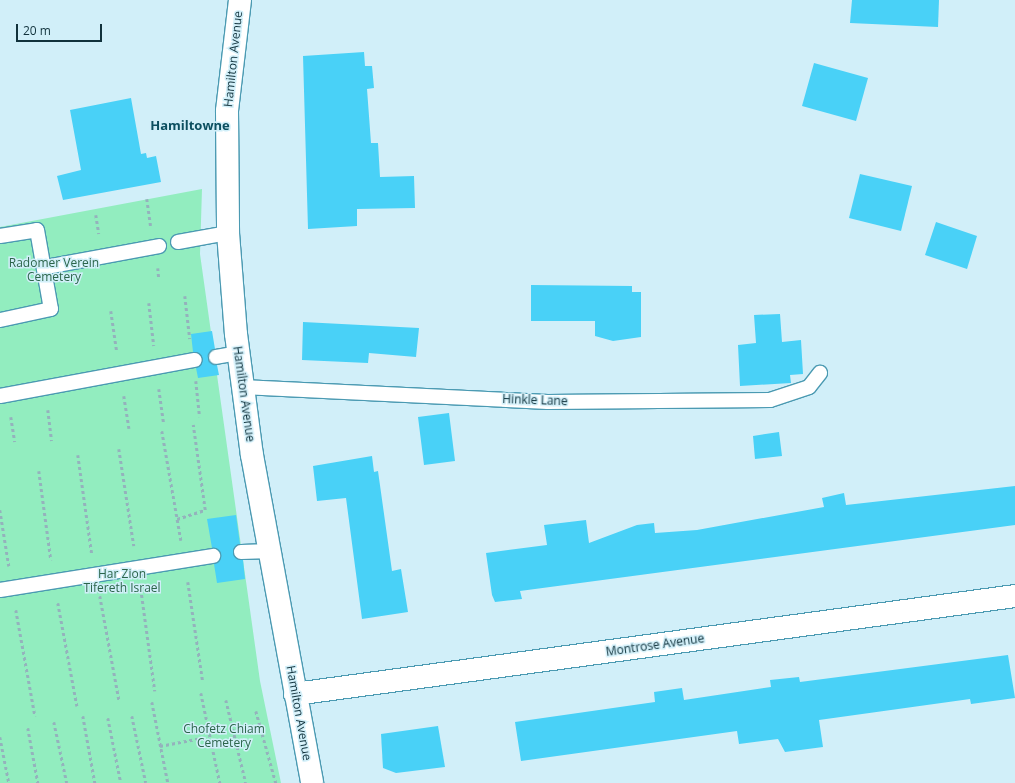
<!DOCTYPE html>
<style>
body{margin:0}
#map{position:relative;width:1015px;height:783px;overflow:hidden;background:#d1eff9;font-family:"Open Sans",sans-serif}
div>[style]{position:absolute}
.green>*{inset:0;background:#92edbf}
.building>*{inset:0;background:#49d1f7}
.path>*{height:2.5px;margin-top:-1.25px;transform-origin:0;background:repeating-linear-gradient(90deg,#94b2bc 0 3px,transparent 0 6px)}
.roads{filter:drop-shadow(1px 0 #4b9ab2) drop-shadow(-1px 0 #4b9ab2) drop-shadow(0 1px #4b9ab2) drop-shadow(0 -1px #4b9ab2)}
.service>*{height:14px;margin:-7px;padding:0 7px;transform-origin:7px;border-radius:7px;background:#fff}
.minor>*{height:22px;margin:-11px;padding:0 11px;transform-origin:11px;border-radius:11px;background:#fff}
.tertiary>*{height:22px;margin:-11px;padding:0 11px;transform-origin:11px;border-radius:11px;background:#fff}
span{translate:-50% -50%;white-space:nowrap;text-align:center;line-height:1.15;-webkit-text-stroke:3px #d1eff9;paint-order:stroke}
.street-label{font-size:12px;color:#11323c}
.park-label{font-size:12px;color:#2c654a}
.neighbourhood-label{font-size:13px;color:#0c4f60;font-weight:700}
.scale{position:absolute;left:16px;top:24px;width:86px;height:18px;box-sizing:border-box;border:2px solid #11323c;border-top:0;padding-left:5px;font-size:12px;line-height:14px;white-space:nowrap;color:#11323c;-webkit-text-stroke:3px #d1eff9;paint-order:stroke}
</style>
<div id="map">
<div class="green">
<i style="clip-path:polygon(202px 189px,200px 254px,260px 681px,281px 783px,0 783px,0 227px)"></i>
</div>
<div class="building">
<i style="clip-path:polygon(852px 0,939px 0,938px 27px,850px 23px)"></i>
<i style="clip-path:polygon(364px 52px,365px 66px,372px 66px,374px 88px,367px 89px,371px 143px,378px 143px,380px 177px,414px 176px,415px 208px,357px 209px,357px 226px,308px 229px,303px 56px)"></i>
<i style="clip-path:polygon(814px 63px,868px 78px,856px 121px,802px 106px)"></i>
<i style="clip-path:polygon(131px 98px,141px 154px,146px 153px,147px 158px,156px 156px,161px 182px,63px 200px,57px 176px,81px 170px,70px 110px)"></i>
<i style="clip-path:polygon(860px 174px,912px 186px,901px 231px,849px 218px)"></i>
<i style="clip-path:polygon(936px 222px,977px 236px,967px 269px,925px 255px)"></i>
<i style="clip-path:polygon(531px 285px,632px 286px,632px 292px,641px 292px,641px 337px,613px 341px,595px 336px,595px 321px,531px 321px)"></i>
<i style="clip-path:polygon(780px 314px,782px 342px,801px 340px,803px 374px,790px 375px,791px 383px,740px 386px,738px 345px,756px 343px,754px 315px)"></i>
<i style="clip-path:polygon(303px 322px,419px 328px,416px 357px,369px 353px,368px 363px,302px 360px)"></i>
<i style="clip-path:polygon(212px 331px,215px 349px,208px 358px,217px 365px,219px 375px,198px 378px,196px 368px,203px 359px,193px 352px,191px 334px)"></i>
<i style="clip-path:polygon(449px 413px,455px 461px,424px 465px,418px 417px)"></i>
<i style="clip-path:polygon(779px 432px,782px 456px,755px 459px,753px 436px)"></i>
<i style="clip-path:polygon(372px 456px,374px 472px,378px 471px,392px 571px,401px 569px,408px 612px,362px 619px,346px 498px,317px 501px,313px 466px)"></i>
<i style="clip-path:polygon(1015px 486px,1015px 525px,520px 591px,522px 599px,495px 602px,492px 595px,486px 553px,547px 545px,544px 525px,586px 520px,589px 543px,637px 525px,654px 523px,655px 533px,697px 530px,824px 507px,822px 498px,844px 493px,846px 505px)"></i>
<i style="clip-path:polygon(236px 515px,240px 544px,233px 553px,243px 560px,245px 579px,217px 583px,214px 564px,221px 555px,212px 548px,207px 519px)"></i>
<i style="clip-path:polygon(1008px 655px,1015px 698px,971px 704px,970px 699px,819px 720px,823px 747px,785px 752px,778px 739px,739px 744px,737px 731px,521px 761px,515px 722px,655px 702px,654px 692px,682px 688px,684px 700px,771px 687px,770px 680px,799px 677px,800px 682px)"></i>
<i style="clip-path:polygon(438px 726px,445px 767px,396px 773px,383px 768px,381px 734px)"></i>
</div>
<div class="path">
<i style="left:147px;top:199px;width:27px;rotate:82deg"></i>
<i style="left:96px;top:215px;width:19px;rotate:81deg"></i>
<i style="left:158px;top:268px;width:11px;rotate:85deg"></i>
<i style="left:185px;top:296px;width:43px;rotate:83.4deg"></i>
<i style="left:149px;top:303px;width:43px;rotate:83.4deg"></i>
<i style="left:111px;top:311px;width:41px;rotate:81.7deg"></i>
<i style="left:196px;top:381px;width:36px;rotate:84deg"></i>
<i style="left:159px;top:389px;width:35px;rotate:82deg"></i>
<i style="left:124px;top:396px;width:33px;rotate:81deg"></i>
<i style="left:48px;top:410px;width:31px;rotate:83deg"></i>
<i style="left:11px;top:417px;width:25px;rotate:81deg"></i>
<i style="left:162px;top:431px;width:111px;rotate:80.1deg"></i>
<i style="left:119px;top:449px;width:98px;rotate:81.2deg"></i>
<i style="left:78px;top:455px;width:100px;rotate:82deg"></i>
<i style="left:39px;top:471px;width:90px;rotate:82.3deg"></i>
<i style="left:0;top:510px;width:57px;rotate:80.9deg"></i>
<i style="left:177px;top:519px;width:29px;rotate:-18deg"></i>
<i style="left:205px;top:510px;width:86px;rotate:-98deg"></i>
<i style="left:188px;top:582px;width:101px;rotate:81.5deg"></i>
<i style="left:141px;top:589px;width:103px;rotate:82.2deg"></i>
<i style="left:100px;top:596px;width:106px;rotate:79.6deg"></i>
<i style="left:58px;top:603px;width:105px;rotate:79.5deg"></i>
<i style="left:16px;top:610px;width:108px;rotate:79.8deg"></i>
<i style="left:201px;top:693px;width:92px;rotate:78.1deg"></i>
<i style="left:226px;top:700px;width:85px;rotate:76.5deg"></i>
<i style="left:152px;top:702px;width:83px;rotate:78.8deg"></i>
<i style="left:256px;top:711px;width:75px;rotate:74.5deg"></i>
<i style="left:83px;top:716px;width:68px;rotate:79.8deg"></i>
<i style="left:132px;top:716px;width:68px;rotate:78.2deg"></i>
<i style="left:108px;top:718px;width:66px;rotate:78.7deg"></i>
<i style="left:54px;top:722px;width:62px;rotate:78deg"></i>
<i style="left:28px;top:728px;width:56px;rotate:79.7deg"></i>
<i style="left:0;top:737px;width:47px;rotate:78.9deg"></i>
<i style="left:160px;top:746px;width:38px;rotate:-11deg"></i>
</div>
<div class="roads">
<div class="service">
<i style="left:0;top:236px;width:37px;rotate:-9deg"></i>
<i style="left:37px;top:230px;width:80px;rotate:80deg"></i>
<i style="left:51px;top:309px;width:52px;rotate:167.8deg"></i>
<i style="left:178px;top:242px;width:51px;rotate:-10.2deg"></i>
<i style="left:46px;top:267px;width:115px;rotate:-10.5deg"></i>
<i style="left:216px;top:357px;width:22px;rotate:-10deg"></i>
<i style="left:242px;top:387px;width:306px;rotate:2.8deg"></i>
<i style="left:548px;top:402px;width:222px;rotate:-0.5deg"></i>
<i style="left:770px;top:400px;width:41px;rotate:-18.4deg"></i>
<i style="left:809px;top:387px;width:18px;rotate:-52deg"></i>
<i style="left:0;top:396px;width:198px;rotate:-10.5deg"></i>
<i style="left:241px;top:552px;width:30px;rotate:-2deg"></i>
<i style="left:0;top:590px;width:216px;rotate:-9.1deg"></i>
</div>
<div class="minor">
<i style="left:295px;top:694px;width:727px;rotate:-7.75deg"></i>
</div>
<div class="tertiary">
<i style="left:240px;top:0;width:112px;rotate:96.7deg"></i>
<i style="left:227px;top:111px;width:122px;rotate:89.5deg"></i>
<i style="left:228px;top:233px;width:101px;rotate:85.5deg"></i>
<i style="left:236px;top:334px;width:122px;rotate:82.5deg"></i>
<i style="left:252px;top:455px;width:333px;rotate:79.6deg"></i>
</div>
</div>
<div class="street-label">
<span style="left:233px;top:59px;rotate:-84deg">Hamilton Avenue</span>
<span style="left:244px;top:394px;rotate:82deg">Hamilton Avenue</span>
<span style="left:535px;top:400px;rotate:2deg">Hinkle Lane</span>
<span style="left:655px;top:645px;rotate:-8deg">Montrose Avenue</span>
<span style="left:299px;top:713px;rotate:80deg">Hamilton Avenue</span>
</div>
<div class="park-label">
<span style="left:54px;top:270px">Radomer Verein<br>Cemetery</span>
<span style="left:122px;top:581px">Har Zion<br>Tifereth Israel</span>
<span style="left:224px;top:736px">Chofetz Chiam<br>Cemetery</span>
</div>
<div class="neighbourhood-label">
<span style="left:190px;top:125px">Hamiltowne</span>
</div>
<div class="scale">20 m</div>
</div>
